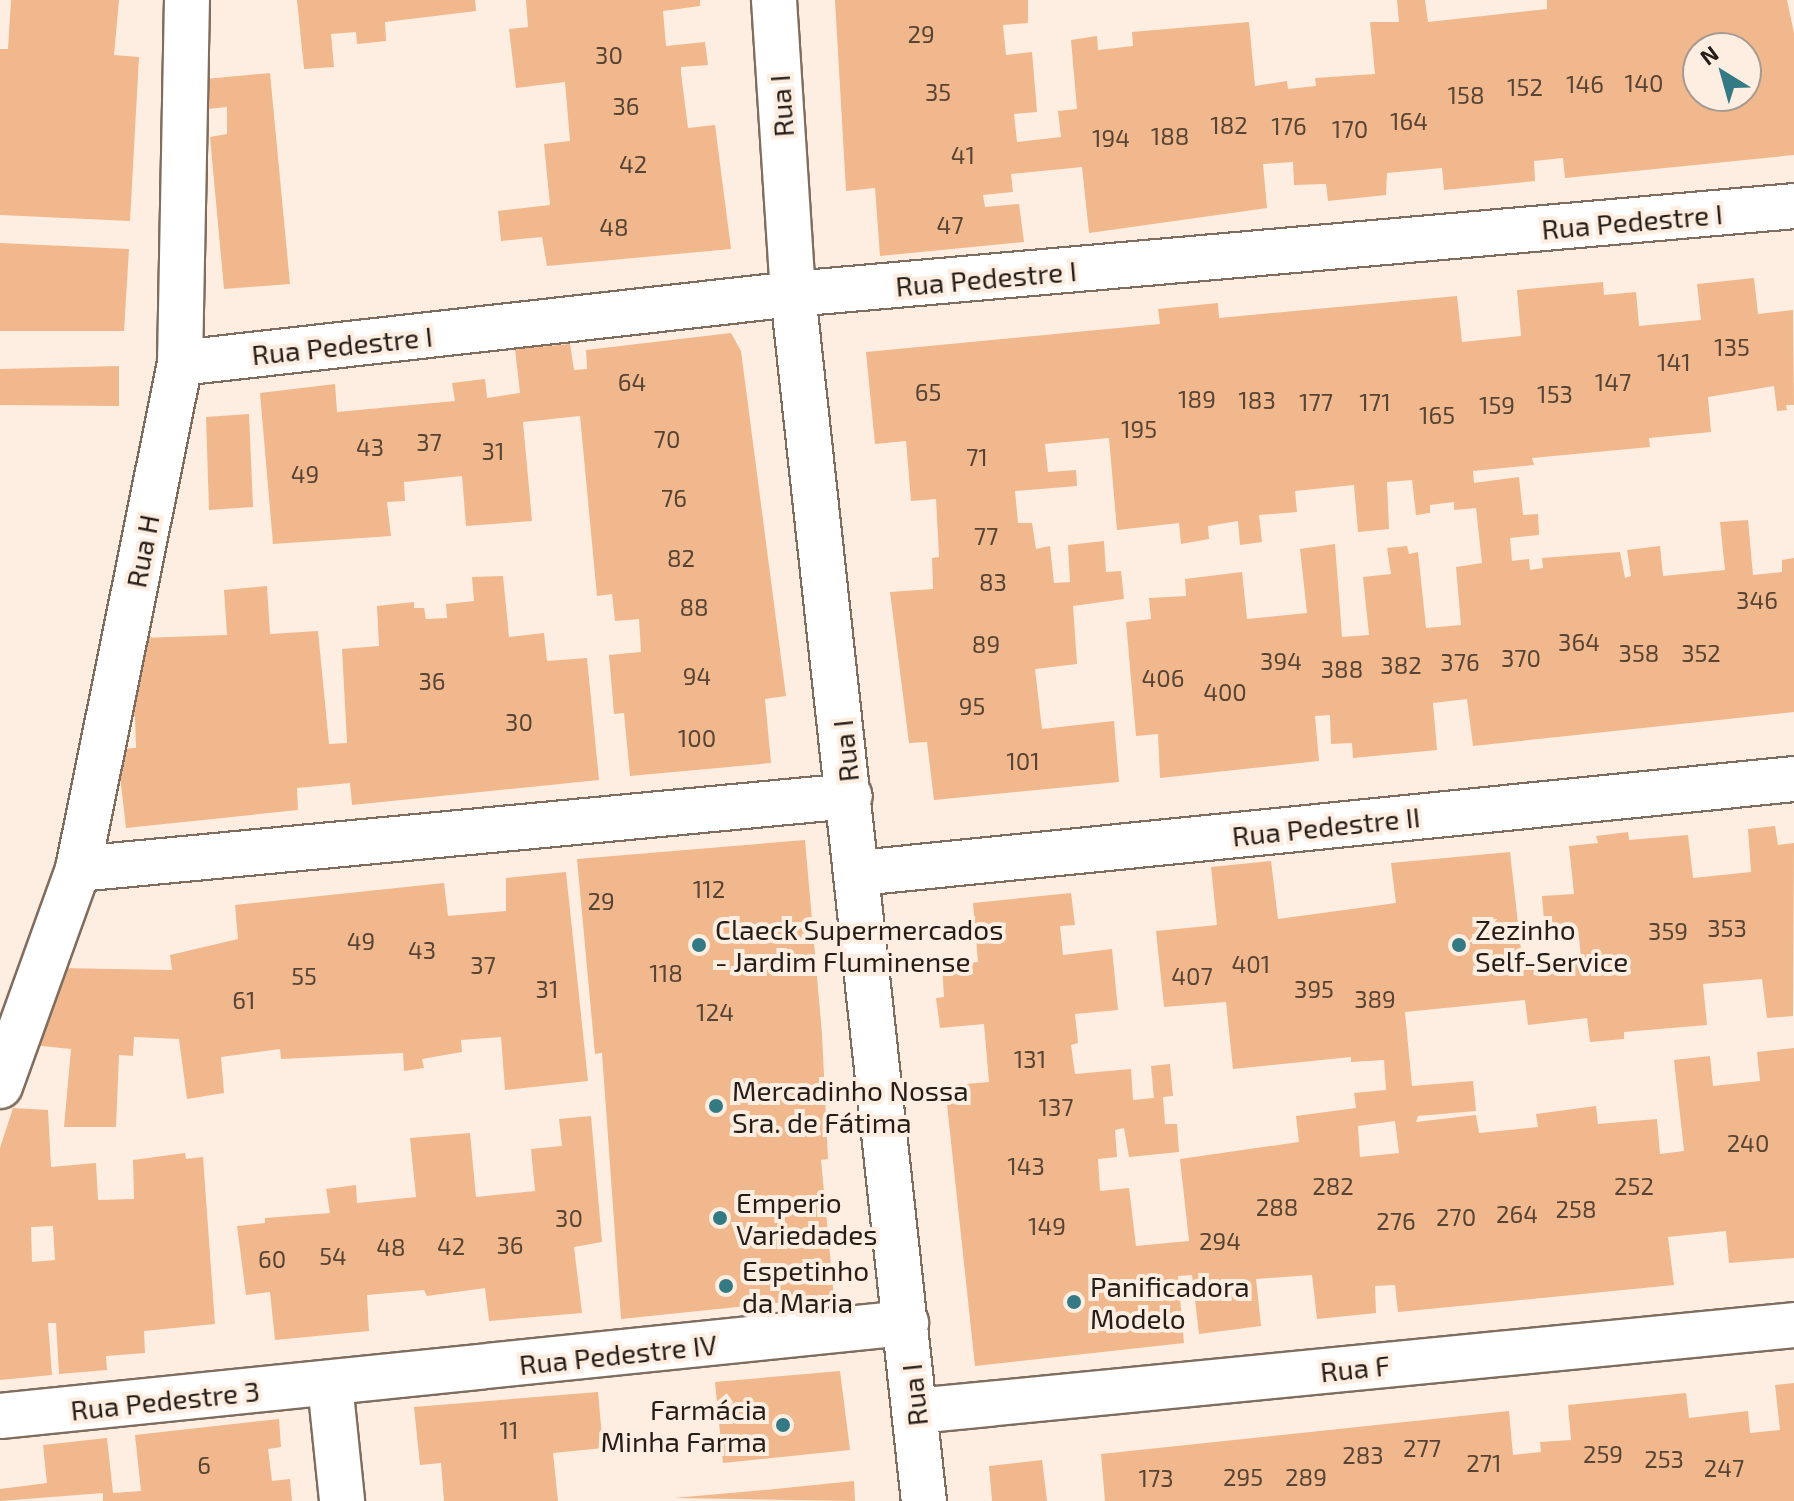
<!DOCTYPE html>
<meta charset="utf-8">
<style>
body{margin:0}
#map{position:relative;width:1794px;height:1501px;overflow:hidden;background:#feeee1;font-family:"Exo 2",sans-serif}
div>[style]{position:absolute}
.building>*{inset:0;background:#f0b88c}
.roads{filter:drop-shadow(2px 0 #7f6d5f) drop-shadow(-2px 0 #7f6d5f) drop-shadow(0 2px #7f6d5f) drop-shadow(0 -2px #7f6d5f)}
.street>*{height:44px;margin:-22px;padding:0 22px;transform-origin:22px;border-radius:22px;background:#fff}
.dots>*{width:22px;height:22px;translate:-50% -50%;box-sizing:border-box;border:4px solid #feeee1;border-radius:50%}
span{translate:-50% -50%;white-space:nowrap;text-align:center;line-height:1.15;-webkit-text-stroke:8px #feeee1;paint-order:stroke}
.number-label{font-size:24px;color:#584435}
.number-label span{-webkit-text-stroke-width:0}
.street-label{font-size:28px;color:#251e18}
.poi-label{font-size:28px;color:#251e18}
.left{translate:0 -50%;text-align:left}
.right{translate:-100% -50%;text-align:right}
.north{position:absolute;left:1682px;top:32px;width:80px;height:80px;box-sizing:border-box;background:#feeee1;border:2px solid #a79b91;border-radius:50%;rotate:323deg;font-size:22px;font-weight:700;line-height:32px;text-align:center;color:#251e18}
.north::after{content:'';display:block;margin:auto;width:28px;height:36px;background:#337a85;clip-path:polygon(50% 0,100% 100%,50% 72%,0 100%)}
</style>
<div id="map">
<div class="building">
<i style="clip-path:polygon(11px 0,119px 0,114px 55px,139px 57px,130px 221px,0 215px,0 49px,8px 49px)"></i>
<i style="clip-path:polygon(297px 0,475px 0,476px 11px,385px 22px,386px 41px,357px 44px,356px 32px,331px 34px,334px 67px,304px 69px)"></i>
<i style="clip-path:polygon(526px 0,700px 0,700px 6px,663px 11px,666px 46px,705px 42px,708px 65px,681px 67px,681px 73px,688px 128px,715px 125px,731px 249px,547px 266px,542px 237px,501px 241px,498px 211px,550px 205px,544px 144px,570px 141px,565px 82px,516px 88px,509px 29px,528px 27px)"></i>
<i style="clip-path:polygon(evenodd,835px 0,1028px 0,1028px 23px,1003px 25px,1006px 55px,1032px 52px,1037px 112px,1014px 114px,1017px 142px,1061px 137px,1058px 111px,1077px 109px,1071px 40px,1097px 36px,1098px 50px,1133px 46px,1132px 32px,1249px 22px,1255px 86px,1287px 81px,1288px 89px,1316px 86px,1315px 78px,1375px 74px,1370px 22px,1399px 22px,1397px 0,1425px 0,1428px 22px,1547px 9px,1547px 0,1787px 0,1794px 33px,1794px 155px,1565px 178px,1563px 158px,1534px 161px,1535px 181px,1444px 190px,1442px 168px,1387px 173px,1386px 195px,1328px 201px,1326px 184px,1294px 185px,1293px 162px,1263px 164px,1267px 208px,1089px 233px,1082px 167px,1011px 174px,1013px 192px,983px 195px,985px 207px,1019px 204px,1024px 242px,880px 256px,875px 188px,846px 191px,835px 0,1698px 48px,1746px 48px,1746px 96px,1698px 96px,1698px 48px)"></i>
<i style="clip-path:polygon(270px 73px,290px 284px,224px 289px,210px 137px,227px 134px,227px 107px,208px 109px,205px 79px)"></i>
<i style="clip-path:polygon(0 243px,129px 249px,124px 331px,0 331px)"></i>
<i style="clip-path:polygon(1754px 278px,1758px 314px,1793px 310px,1794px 405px,1786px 405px,1787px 410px,1777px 411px,1774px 386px,1708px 397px,1711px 432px,1649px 438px,1650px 447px,1532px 458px,1534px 465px,1473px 471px,1474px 483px,1519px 477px,1523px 515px,1538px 514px,1539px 535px,1510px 538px,1512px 561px,1529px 559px,1530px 570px,1543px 568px,1542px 558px,1620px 552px,1625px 578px,1631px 576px,1627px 550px,1660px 546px,1663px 576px,1725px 570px,1720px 522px,1748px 520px,1753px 575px,1782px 572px,1782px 560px,1794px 558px,1794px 712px,1473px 746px,1467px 699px,1433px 703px,1437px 750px,1353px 758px,1352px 743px,1331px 744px,1330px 715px,1315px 716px,1319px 761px,1160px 778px,1158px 734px,1136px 736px,1126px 622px,1151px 619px,1149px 598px,1186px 596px,1185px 579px,1242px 572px,1247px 619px,1307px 613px,1300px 549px,1335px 544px,1342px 637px,1369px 635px,1363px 577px,1391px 574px,1387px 548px,1407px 546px,1409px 554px,1418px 552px,1426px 628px,1461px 625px,1456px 567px,1482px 563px,1476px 508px,1454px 510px,1454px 502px,1430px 505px,1430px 513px,1416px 515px,1412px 480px,1387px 482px,1389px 529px,1358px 532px,1354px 485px,1295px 491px,1297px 512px,1259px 515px,1262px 542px,1240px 545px,1238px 521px,1208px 526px,1209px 539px,1181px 544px,1179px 523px,1117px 530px,1109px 438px,1045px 444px,1048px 472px,1076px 470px,1077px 486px,1015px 491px,1018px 523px,1032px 523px,1036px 549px,1050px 546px,1054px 583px,1070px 582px,1068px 545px,1104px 541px,1106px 572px,1121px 571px,1124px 599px,1073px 606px,1077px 664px,1035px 669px,1042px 729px,1114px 721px,1119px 782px,934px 800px,927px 742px,909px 743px,890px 592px,933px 589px,932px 558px,939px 557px,936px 499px,911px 501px,906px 441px,875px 444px,866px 352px,1160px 324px,1158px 309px,1218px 303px,1219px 318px,1457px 296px,1462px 342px,1521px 336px,1517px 290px,1603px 282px,1604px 295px,1636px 292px,1639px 326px,1701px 320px,1697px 284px)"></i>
<i style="clip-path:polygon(731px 333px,741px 351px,786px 696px,765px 699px,771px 763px,630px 776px,624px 713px,614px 714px,609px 655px,641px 652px,639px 619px,615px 621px,612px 594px,597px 596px,580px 416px,523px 422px,532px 521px,466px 526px,462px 476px,404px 482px,405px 501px,387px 502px,391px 536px,273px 544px,260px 393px,335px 384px,337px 412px,455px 401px,452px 383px,485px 379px,487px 398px,520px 393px,515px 349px,570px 344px,574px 370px,587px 369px,586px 350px)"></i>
<i style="clip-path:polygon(119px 366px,119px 406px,0 405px,0 369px)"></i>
<i style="clip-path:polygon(249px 414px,253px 507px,209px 510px,206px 417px)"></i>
<i style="clip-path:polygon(503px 576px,509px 637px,544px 633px,547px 661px,587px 658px,599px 780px,352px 805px,350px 783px,297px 788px,298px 810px,126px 828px,117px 749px,136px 748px,135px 716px,125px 717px,140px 638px,227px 635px,224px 590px,267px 586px,270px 634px,318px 631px,329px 744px,347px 743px,342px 649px,379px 646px,377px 606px,414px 602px,414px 608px,424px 608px,426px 619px,447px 618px,446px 604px,474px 601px,472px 577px)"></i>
<i style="clip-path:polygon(evenodd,1775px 826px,1778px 845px,1794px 843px,1793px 1016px,1767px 1018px,1762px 979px,1703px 984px,1707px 1025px,1624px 1032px,1624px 1039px,1590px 1042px,1587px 1018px,1528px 1025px,1525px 1000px,1405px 1012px,1412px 1086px,1473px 1081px,1476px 1111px,1418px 1116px,1416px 1122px,1476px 1115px,1479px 1133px,1538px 1127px,1536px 1114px,1596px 1106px,1598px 1124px,1657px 1119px,1660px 1154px,1684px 1151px,1674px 1060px,1710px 1056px,1713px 1086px,1760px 1081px,1757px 1052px,1794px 1048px,1794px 1258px,1729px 1263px,1726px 1231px,1668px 1237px,1674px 1285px,1398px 1312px,1395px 1285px,1375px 1286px,1376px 1313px,1317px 1319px,1312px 1275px,1256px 1279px,1261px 1326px,1199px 1334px,1192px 1275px,1178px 1276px,1184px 1343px,975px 1366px,945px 1086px,989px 1082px,984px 1024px,940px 1028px,936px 998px,944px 997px,942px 966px,978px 962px,973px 903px,1071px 893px,1075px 925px,1060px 926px,1063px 955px,1112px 949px,1118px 1010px,1075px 1014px,1078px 1043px,1071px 1045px,1075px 1074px,1131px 1069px,1133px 1100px,1154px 1098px,1151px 1066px,1170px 1064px,1173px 1096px,1163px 1097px,1165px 1124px,1177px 1124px,1179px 1152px,1129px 1157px,1124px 1128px,1115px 1130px,1117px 1157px,1098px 1159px,1100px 1191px,1129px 1188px,1136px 1246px,1189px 1241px,1180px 1159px,1299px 1142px,1296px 1116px,1356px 1108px,1354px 1093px,1386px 1090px,1384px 1060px,1351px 1062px,1351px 1057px,1233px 1069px,1226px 1002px,1164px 1007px,1156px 931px,1217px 925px,1211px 867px,1271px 861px,1278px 919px,1396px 903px,1391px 863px,1510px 852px,1523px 968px,1581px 957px,1578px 929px,1545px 933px,1542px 896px,1574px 894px,1569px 846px,1598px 843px,1596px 836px,1628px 832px,1629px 840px,1688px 835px,1693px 878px,1751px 872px,1748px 829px,1775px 826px,1395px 1121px,1399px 1153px,1360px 1157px,1358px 1126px,1395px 1121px)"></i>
<i style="clip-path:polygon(805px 840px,822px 1034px,828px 1159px,821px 1160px,834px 1297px,621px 1319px,602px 1053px,595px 1054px,577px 859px)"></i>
<i style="clip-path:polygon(566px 872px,588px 1081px,505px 1090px,501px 1037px,461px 1040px,462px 1052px,422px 1059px,424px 1068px,404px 1071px,403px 1053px,281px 1059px,280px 1049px,221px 1057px,224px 1093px,187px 1099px,179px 1039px,134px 1037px,133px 1056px,119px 1055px,116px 1127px,64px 1127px,71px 1049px,32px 1045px,57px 968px,172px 970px,170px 955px,238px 939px,235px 905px,444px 883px,448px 916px,506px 911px,506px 878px)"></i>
<i style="clip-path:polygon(evenodd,13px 1108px,48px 1110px,51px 1167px,96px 1163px,98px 1200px,134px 1199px,133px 1160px,185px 1153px,186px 1159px,203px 1157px,215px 1324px,144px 1331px,145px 1353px,106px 1356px,107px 1370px,59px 1374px,56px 1323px,48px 1323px,52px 1375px,0 1380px,0 1148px,13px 1108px,53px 1226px,55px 1260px,32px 1262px,31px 1227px,53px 1226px)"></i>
<i style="clip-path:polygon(591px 1116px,602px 1242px,574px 1247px,582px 1313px,489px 1321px,485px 1288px,427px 1296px,424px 1290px,367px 1295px,369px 1331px,275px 1340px,270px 1292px,246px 1295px,237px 1226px,265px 1223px,265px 1218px,330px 1213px,326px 1189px,356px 1185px,357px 1203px,416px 1197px,410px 1138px,470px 1133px,476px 1197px,535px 1191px,531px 1149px,562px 1146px,559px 1119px)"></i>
<i style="clip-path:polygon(840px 1371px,850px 1450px,723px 1463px,715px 1382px)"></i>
<i style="clip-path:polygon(1794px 1383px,1794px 1501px,1105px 1501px,1101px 1454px,1509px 1411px,1513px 1455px,1541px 1452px,1540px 1442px,1571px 1440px,1568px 1405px,1686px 1393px,1689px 1418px,1748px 1411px,1750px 1433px,1780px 1430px,1775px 1385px)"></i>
<i style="clip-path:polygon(598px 1392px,603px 1448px,553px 1453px,558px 1501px,444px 1501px,441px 1463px,420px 1465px,414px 1407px)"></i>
<i style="clip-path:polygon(279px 1419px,281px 1447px,268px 1449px,272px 1481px,290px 1479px,292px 1501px,103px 1501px,103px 1493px,0 1501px,0 1489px,47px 1483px,43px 1445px,107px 1438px,113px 1493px,141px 1491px,135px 1435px)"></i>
<i style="clip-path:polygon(1042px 1460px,1047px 1501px,992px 1501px,989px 1466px)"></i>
<i style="clip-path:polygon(854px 1481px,855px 1501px,674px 1498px,765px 1490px)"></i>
</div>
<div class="roads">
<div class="street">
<i style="left:774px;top:0;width:295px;rotate:86.3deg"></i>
<i style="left:793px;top:294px;width:1214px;rotate:83.81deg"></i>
<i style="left:180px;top:363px;width:617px;rotate:-6.42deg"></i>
<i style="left:793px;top:294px;width:1005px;rotate:-5.02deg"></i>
<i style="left:78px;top:869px;width:775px;rotate:-5.4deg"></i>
<i style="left:859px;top:873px;width:940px;rotate:-5.74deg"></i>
<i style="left:0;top:1086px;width:231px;rotate:-70.2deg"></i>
<i style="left:78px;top:869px;width:516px;rotate:-78.6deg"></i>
<i style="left:180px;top:363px;width:363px;rotate:-88.9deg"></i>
<i style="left:330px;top:1384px;width:118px;rotate:84.1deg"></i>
<i style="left:916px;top:1411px;width:882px;rotate:-5.59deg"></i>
<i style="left:0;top:1416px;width:911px;rotate:-5.86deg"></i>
</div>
</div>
<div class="dots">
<i style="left:699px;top:945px;background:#337a85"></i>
<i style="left:1459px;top:945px;background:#337a85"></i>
<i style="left:716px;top:1106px;background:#337a85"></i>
<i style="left:720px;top:1218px;background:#337a85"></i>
<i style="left:726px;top:1286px;background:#337a85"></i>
<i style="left:1074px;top:1302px;background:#337a85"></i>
<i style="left:783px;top:1425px;background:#337a85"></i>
</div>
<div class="number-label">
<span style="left:921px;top:34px">29</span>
<span style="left:609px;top:55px">30</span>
<span style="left:1644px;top:83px">140</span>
<span style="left:1585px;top:84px">146</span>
<span style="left:1525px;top:87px">152</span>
<span style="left:938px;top:92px">35</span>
<span style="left:1466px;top:95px">158</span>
<span style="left:626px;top:106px">36</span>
<span style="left:1409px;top:121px">164</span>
<span style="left:1229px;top:125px">182</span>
<span style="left:1289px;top:126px">176</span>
<span style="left:1350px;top:129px">170</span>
<span style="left:1170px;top:136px">188</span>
<span style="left:1111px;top:138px">194</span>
<span style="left:963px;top:155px">41</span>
<span style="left:633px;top:164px">42</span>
<span style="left:950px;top:225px">47</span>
<span style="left:614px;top:227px">48</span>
<span style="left:1732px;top:347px">135</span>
<span style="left:1674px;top:362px">141</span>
<span style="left:632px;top:382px">64</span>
<span style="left:1613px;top:382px">147</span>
<span style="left:928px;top:392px">65</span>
<span style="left:1555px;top:394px">153</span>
<span style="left:1197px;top:399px">189</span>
<span style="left:1257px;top:400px">183</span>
<span style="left:1316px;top:402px">177</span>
<span style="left:1375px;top:402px">171</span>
<span style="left:1497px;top:405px">159</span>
<span style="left:1437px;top:415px">165</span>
<span style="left:1139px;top:429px">195</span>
<span style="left:667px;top:439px">70</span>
<span style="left:429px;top:442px">37</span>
<span style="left:370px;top:447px">43</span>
<span style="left:493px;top:451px">31</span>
<span style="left:977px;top:457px">71</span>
<span style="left:305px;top:474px">49</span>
<span style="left:674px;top:498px">76</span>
<span style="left:986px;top:536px">77</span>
<span style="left:681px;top:558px">82</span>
<span style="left:993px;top:582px">83</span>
<span style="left:1757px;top:600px">346</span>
<span style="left:694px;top:607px">88</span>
<span style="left:1579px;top:642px">364</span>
<span style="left:986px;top:644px">89</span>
<span style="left:1639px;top:653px">358</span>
<span style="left:1701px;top:653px">352</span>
<span style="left:1521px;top:658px">370</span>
<span style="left:1281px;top:661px">394</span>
<span style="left:1460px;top:662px">376</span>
<span style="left:1401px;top:665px">382</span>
<span style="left:1342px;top:669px">388</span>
<span style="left:697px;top:676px">94</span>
<span style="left:1163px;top:678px">406</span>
<span style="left:432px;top:681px">36</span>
<span style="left:1225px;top:692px">400</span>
<span style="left:972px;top:706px">95</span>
<span style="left:519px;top:722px">30</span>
<span style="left:697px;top:738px">100</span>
<span style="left:1023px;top:761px">101</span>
<span style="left:709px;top:889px">112</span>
<span style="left:601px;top:901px">29</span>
<span style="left:1727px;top:928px">353</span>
<span style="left:1668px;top:931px">359</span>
<span style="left:361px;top:941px">49</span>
<span style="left:422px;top:950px">43</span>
<span style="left:1251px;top:964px">401</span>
<span style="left:483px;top:965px">37</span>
<span style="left:666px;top:973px">118</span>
<span style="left:304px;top:976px">55</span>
<span style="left:1192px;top:976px">407</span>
<span style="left:547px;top:989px">31</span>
<span style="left:1314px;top:989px">395</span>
<span style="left:1375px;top:999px">389</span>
<span style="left:244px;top:1000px">61</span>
<span style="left:715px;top:1012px">124</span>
<span style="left:1030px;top:1059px">131</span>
<span style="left:1056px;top:1107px">137</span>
<span style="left:1748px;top:1143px">240</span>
<span style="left:1026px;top:1166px">143</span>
<span style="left:1333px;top:1186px">282</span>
<span style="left:1634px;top:1186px">252</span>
<span style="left:1277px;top:1207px">288</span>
<span style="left:1576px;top:1209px">258</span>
<span style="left:1517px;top:1214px">264</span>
<span style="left:1456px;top:1217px">270</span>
<span style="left:569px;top:1218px">30</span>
<span style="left:1396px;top:1221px">276</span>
<span style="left:1047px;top:1226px">149</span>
<span style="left:1220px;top:1241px">294</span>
<span style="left:510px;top:1245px">36</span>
<span style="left:451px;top:1246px">42</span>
<span style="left:391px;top:1247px">48</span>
<span style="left:333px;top:1256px">54</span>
<span style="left:272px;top:1259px">60</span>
<span style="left:509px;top:1430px">11</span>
<span style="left:1422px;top:1448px">277</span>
<span style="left:1603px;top:1454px">259</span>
<span style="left:1363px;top:1455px">283</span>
<span style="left:1664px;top:1459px">253</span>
<span style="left:1484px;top:1463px">271</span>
<span style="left:204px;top:1465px">6</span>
<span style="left:1724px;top:1468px">247</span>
<span style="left:1243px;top:1477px">295</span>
<span style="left:1306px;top:1477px">289</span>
<span style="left:1156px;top:1478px">173</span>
</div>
<div class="street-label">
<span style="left:781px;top:106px;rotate:-94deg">Rua I</span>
<span style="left:1632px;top:221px;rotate:-5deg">Rua Pedestre I</span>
<span style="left:986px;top:278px;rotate:-5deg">Rua Pedestre I</span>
<span style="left:342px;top:345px;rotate:-6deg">Rua Pedestre I</span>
<span style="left:142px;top:551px;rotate:-79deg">Rua H</span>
<span style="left:845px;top:751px;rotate:-96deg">Rua I</span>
<span style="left:1326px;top:826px;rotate:-6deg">Rua Pedestre II</span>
<span style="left:618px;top:1354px;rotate:-6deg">Rua Pedestre IV</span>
<span style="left:1355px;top:1368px;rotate:-6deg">Rua F</span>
<span style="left:914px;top:1395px;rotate:-96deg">Rua I</span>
<span style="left:165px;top:1400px;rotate:-6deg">Rua Pedestre 3</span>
</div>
<div class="poi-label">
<span class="left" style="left:715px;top:945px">Claeck Supermercados<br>- Jardim Fluminense</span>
<span class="left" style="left:1475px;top:945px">Zezinho<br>Self-Service</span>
<span class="left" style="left:732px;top:1106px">Mercadinho Nossa<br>Sra. de Fátima</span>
<span class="left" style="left:736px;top:1218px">Emperio<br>Variedades</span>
<span class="left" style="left:742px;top:1286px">Espetinho<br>da Maria</span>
<span class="left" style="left:1090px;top:1302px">Panificadora<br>Modelo</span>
<span class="right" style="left:767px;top:1425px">Farmácia<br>Minha Farma</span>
</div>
<div class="north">N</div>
</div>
